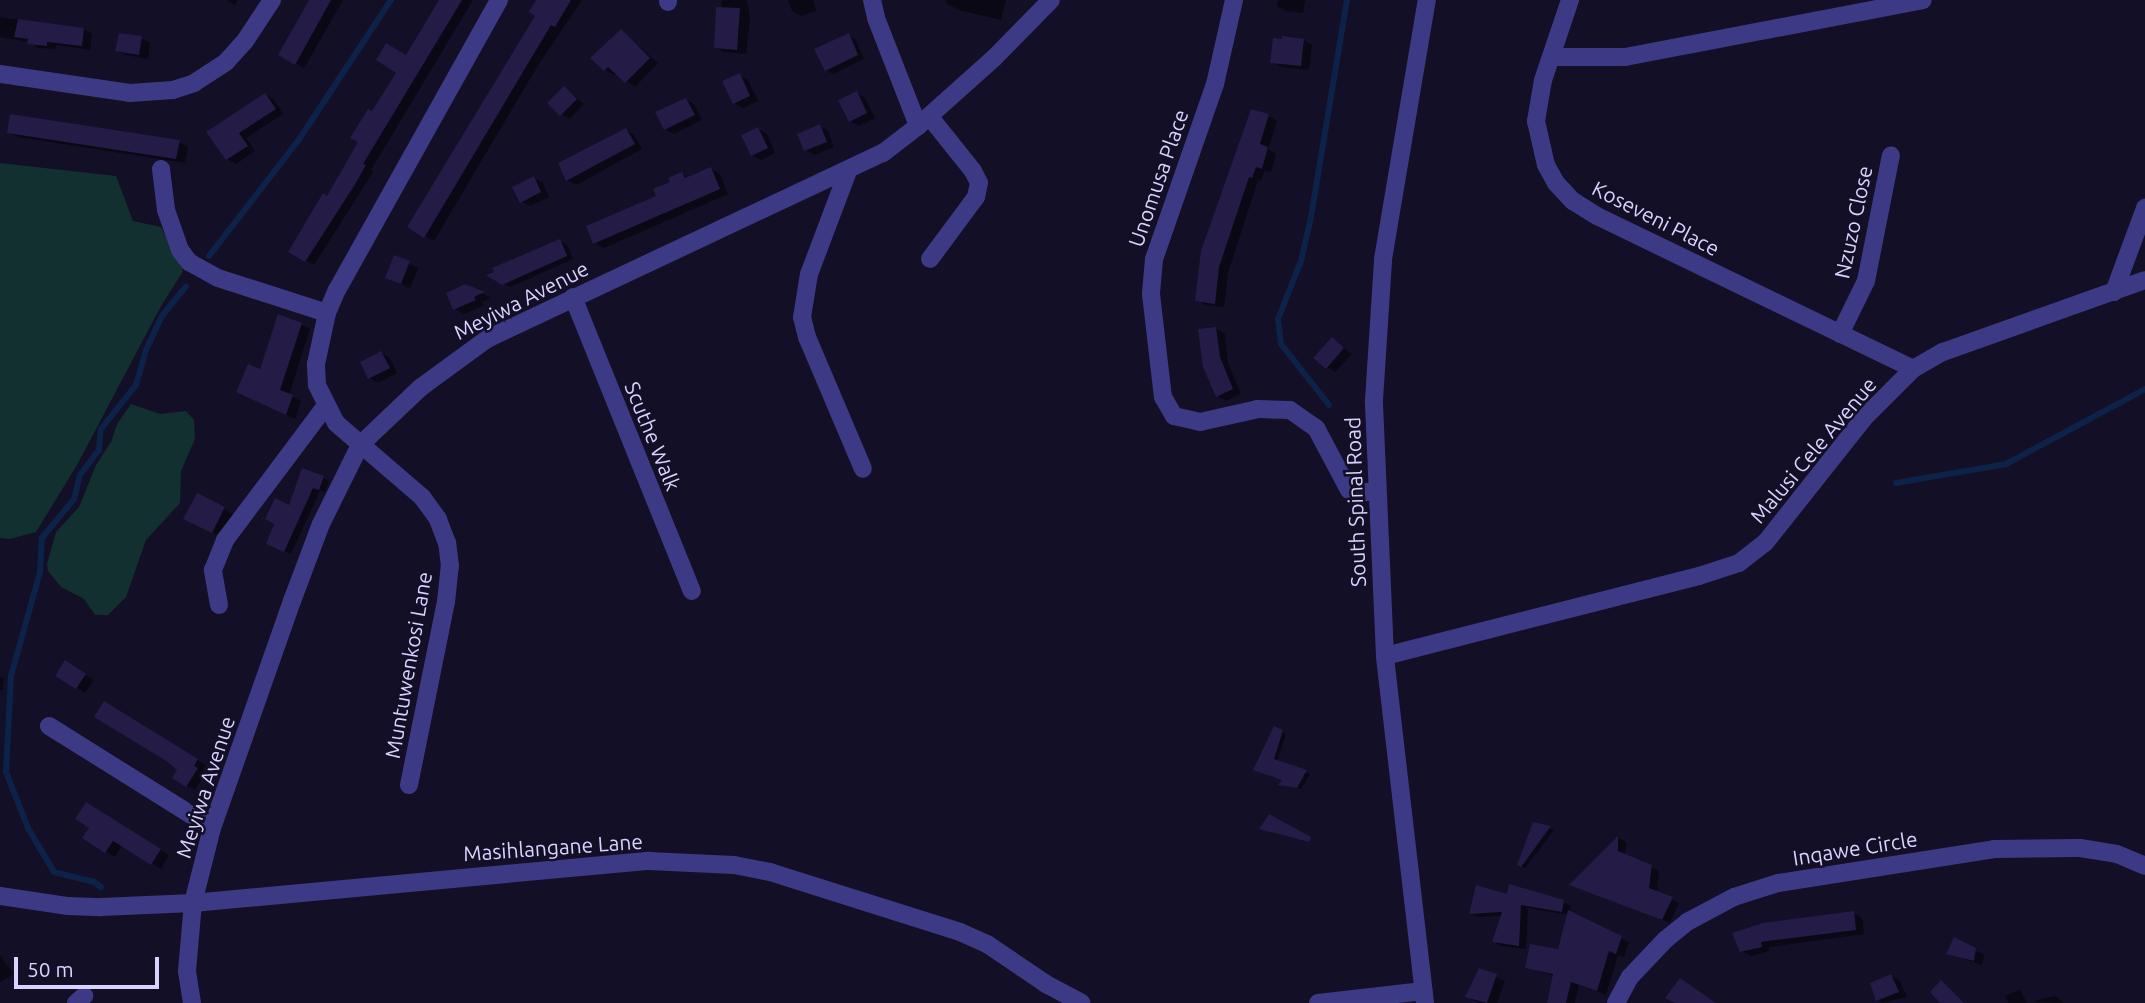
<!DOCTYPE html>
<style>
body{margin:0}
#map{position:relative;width:2145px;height:1003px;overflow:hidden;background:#130f26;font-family:Ubuntu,sans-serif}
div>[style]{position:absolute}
.green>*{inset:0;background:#12302f}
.shadow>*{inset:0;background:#0007}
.stream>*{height:6px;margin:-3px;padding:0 3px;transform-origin:3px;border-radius:3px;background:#0c2248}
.building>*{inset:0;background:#241b47}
.minor>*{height:18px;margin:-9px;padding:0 9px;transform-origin:9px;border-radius:9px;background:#3d3a85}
.tertiary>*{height:18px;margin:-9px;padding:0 9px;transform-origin:9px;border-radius:9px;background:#3d3a85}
span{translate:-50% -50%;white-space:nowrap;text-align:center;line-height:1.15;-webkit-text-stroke:5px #130f26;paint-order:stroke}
.street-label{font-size:21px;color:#d9d4ff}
.scale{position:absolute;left:14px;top:957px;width:145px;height:32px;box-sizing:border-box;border:4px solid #d9d4ff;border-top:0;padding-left:9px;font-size:21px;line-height:24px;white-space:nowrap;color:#d9d4ff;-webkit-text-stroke:5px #130f26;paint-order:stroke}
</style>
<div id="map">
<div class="green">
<i style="clip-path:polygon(0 163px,116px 176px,133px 221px,161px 227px,183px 271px,160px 308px,77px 465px,36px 532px,10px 539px,0 538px)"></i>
<i style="clip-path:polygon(131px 404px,160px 414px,186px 411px,194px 420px,195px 439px,181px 471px,180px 503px,146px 540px,126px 597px,108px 615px,95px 615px,84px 599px,61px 587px,48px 571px,47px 564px,56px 532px,79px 507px,96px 465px,111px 442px,117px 424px)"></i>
</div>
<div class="shadow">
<i style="clip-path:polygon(226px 0,238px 0,235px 5px)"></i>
<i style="clip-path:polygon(310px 0,343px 0,304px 68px,280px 54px)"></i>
<i style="clip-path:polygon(441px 0,473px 0,371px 170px,373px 172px,314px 265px,291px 251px,328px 198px,373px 114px)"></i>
<i style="clip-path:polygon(538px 0,582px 0,537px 67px,434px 241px,409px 227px,537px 15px)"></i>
<i style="clip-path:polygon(722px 0,747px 0,750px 19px,746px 54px,724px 52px,716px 47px)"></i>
<i style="clip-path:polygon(788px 0,813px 0,816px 11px,801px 16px,792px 11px)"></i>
<i style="clip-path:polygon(946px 0,1006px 0,1001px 20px,959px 10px,946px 3px)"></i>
<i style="clip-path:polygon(1278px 0,1305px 0,1303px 13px,1286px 11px,1277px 6px)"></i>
<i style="clip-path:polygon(0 17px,84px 29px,92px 34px,90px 50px,56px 45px,55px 49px,38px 48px,29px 42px,0 37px)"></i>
<i style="clip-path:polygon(621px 31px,658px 63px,635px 87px,616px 72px,614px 75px,605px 70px,593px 58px)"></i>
<i style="clip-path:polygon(849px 35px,855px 39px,864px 59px,833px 74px,826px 70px)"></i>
<i style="clip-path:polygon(141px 38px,150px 43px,148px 59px,126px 55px,117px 50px)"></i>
<i style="clip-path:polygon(1304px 40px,1312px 45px,1309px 70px,1281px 67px,1272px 62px)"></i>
<i style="clip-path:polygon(740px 75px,748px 80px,758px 101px,743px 108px,734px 103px)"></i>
<i style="clip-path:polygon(564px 88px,584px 104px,570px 119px,561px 114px)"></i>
<i style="clip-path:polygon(857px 93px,865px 98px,875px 118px,859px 126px,850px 121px)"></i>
<i style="clip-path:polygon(266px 95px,274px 100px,283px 114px,246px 138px,255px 151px,236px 164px,227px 159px,209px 132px)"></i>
<i style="clip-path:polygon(686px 100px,695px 105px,702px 120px,674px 134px,665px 129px)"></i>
<i style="clip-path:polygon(1268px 116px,1277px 121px,1268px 149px,1276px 154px,1271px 172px,1264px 171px,1261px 181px,1258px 180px,1228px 273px,1224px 307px,1206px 305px,1197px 300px)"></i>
<i style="clip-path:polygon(819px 126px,828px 131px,834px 147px,815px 155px,806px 150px)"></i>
<i style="clip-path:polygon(758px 129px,767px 134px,775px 153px,761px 160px,752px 155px)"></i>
<i style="clip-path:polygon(626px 130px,634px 135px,642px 149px,576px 185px,567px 180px)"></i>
<i style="clip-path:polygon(9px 132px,179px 142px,188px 147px,185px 163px,18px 137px)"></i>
<i style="clip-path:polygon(711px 169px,720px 174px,728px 194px,604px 248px,595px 243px,658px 197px,682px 174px,689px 178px)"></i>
<i style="clip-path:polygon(534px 178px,543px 183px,549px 197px,530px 206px,521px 201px)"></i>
<i style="clip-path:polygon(560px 241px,567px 245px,573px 259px,510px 287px,490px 275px)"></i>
<i style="clip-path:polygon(395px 257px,418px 268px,410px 288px,396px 282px)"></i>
<i style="clip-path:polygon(465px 286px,484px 294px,491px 298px,482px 302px,484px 305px,464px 314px,455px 309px)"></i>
<i style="clip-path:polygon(301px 324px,310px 329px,289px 395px,301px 401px,295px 419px,247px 396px,261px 371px)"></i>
<i style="clip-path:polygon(1216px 329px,1225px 334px,1228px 363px,1241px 394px,1226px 401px,1217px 396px)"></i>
<i style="clip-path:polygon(1332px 340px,1352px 354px,1335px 372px,1327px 367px)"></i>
<i style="clip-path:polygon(381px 353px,390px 358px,397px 373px,378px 383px,370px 378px)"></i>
<i style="clip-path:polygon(323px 478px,329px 481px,325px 492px,320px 491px,291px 554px,274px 547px,276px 523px)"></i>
<i style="clip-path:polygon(198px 495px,233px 514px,221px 537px,194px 523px)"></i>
<i style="clip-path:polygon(65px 663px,94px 680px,85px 693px,57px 675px)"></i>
<i style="clip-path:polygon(0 676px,4px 678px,3px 690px,0 690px)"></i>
<i style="clip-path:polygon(104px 704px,206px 765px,202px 772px,205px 774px,195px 790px,174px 778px,179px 769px)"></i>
<i style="clip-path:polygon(1282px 732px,1286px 734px,1277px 761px,1310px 774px,1301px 789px,1284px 786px,1281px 784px,1284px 780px,1259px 771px)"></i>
<i style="clip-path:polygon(95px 809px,169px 855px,161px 869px,122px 845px,115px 857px,84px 838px,91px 827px)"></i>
<i style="clip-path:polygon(1534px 824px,1554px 830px,1525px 868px,1519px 864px)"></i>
<i style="clip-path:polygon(1619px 838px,1626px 842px,1625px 856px,1659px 871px,1657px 892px,1679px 903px,1670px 923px,1572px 885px)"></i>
<i style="clip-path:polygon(1508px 896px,1563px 902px,1571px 906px,1569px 913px,1629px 942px,1624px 957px,1618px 955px,1606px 995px,1579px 985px,1575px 1003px,1549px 1003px,1554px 976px,1527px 967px,1560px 952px,1569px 915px,1528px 908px,1526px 949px,1501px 946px,1494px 942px,1502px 916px,1478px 917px,1471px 913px)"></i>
<i style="clip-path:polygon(1853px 913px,1862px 918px,1864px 934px,1769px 947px,1769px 951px,1751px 956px,1742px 951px,1734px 934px)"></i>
<i style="clip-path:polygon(1954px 939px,1984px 955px,1982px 965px,1948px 953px)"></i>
<i style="clip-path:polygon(0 955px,14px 974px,0 982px)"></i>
<i style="clip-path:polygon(1480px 970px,1505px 981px,1497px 1003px,1481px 1003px,1468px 997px)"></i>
<i style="clip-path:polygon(1891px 976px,1900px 981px,1907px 997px,1882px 1003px,1878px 1000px)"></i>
<i style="clip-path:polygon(2020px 990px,2027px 1003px,2008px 1003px,2005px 996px)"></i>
<i style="clip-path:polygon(2055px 996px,2064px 1003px,2030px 1002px)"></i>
</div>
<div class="stream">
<i style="left:209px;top:256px;width:145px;rotate:-52.3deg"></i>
<i style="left:298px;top:141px;width:169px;rotate:-56.6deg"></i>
<i style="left:1329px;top:405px;width:78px;rotate:-128.2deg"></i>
<i style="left:1281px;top:344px;width:25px;rotate:-97deg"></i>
<i style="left:1278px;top:319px;width:62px;rotate:-68.4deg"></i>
<i style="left:1301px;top:261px;width:45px;rotate:-77.2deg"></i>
<i style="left:1311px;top:217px;width:220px;rotate:-80.6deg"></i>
<i style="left:1896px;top:483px;width:112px;rotate:-9.8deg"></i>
<i style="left:2006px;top:464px;width:158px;rotate:-28.3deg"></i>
<i style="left:101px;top:887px;width:9px;rotate:-144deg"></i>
<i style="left:94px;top:882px;width:41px;rotate:-166deg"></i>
<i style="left:54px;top:872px;width:51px;rotate:-120.6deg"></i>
<i style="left:28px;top:828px;width:60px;rotate:-111.4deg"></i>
<i style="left:6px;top:772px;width:96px;rotate:-87deg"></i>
<i style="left:11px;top:676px;width:108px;rotate:-74.4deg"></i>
<i style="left:40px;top:572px;width:34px;rotate:-87deg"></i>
<i style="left:42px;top:538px;width:50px;rotate:-50.6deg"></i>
<i style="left:74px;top:499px;width:25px;rotate:-76deg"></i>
<i style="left:80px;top:475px;width:31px;rotate:-53deg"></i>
<i style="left:99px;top:450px;width:21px;rotate:-85deg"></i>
<i style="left:101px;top:429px;width:56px;rotate:-51.5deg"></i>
<i style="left:136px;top:385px;width:36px;rotate:-74deg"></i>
<i style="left:146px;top:350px;width:38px;rotate:-65deg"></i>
<i style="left:162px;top:316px;width:38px;rotate:-51deg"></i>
</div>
<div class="building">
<i style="clip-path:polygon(309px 0,331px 0,295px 65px,278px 55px)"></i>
<i style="clip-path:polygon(439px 0,462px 0,363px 164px,366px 165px,354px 186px,305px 262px,288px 252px,323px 193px,327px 196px,358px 142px,350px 138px,368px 109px,372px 111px,396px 73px,376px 60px,386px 43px,406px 55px)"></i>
<i style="clip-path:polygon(536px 0,571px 0,555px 27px,551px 25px,424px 238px,407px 227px,535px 16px,529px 12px)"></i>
<i style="clip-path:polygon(716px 7px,740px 8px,737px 50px,714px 48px)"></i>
<i style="clip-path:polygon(18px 19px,84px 28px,82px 46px,47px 42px,47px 46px,27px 44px,28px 39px,14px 37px)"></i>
<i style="clip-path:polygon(621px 29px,650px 58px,625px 83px,608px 67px,604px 71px,590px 58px)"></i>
<i style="clip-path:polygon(119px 33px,142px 36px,139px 55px,115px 51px)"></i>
<i style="clip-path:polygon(849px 33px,858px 55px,825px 71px,814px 49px)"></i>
<i style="clip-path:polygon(1282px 36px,1304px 39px,1301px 66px,1270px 63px,1273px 38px,1282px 39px)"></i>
<i style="clip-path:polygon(740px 73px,750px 96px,733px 104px,722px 81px)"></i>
<i style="clip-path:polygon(564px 86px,577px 99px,560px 116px,547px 103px)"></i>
<i style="clip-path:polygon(857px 91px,867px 113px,849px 122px,838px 100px)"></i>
<i style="clip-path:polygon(265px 93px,276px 109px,239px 133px,248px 146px,226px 160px,206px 132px)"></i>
<i style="clip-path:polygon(686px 98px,695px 115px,664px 130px,655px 112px)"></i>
<i style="clip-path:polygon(1251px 109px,1269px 114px,1260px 144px,1268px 147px,1262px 169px,1256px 167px,1252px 178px,1249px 177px,1219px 267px,1215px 304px,1195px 301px,1201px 251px)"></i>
<i style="clip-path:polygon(10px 114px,180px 140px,176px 159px,7px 133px)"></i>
<i style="clip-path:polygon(820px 124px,827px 142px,804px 151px,797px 134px)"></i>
<i style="clip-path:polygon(758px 127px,768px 148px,751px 156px,741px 135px)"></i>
<i style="clip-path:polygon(626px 128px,635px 144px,566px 181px,558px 163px)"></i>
<i style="clip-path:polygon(711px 167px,720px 189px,593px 244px,586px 226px,656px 196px,653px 189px,670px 182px,668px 178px,682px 172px,685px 178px)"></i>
<i style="clip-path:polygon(534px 176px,541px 192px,520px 203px,512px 187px)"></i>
<i style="clip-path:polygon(560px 239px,567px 256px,502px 285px,486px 275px,494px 272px,492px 268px)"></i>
<i style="clip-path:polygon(394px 255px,410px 261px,401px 284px,385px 278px)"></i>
<i style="clip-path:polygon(465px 284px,485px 292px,474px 297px,476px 300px,453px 310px,446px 293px)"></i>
<i style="clip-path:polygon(278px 314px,302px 323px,280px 390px,293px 395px,286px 415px,236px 392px,248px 364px,260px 369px)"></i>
<i style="clip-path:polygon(1216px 327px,1220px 357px,1233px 389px,1216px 397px,1203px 367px,1198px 329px)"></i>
<i style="clip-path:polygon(1332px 337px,1344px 348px,1326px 369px,1313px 358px)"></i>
<i style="clip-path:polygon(381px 351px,390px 368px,368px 379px,360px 362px)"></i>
<i style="clip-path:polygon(302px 468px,324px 476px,319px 490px,313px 488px,284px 552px,266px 544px,274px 524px,265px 519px,275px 498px,289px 505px)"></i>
<i style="clip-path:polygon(197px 493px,225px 507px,212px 533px,183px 519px)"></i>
<i style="clip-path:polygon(65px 660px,86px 674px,76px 689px,55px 676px)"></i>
<i style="clip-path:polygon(104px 701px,198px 759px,194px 766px,198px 768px,186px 787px,172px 778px,177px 770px,168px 762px,94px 717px)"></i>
<i style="clip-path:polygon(1274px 726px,1283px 730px,1274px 759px,1307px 770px,1297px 788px,1278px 785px,1282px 780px,1253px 770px)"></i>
<i style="clip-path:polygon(86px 802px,161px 849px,151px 865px,113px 841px,105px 853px,82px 838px,89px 828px,75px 819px)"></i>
<i style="clip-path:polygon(1269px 814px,1311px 837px,1309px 842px,1259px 829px)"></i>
<i style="clip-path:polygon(1533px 822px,1551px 826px,1521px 867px,1517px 865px)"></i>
<i style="clip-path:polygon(1618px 836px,1618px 851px,1652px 865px,1649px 888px,1673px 897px,1662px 920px,1569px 885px)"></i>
<i style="clip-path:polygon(1509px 884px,1564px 900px,1562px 912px,1521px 905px,1519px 946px,1492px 942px,1502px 912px,1469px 914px,1476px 885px,1507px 894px)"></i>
<i style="clip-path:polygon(1568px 910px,1622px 936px,1616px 954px,1609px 951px,1597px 991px,1571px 982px,1566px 1003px,1547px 1003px,1553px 974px,1525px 968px,1530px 944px,1558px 949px)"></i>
<i style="clip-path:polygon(1854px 911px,1856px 930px,1761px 942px,1762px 947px,1740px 952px,1732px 933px,1763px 923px)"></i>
<i style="clip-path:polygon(1954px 937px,1976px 948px,1974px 961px,1946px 954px)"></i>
<i style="clip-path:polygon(1479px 968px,1497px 974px,1487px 1003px,1465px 997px)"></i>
<i style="clip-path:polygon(1891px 974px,1899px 992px,1876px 1001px,1870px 983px)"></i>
<i style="clip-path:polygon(1680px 978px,1716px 1003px,1675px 1003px,1665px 998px)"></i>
<i style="clip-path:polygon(1941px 980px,1964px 1003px,1940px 1003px,1930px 992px)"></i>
</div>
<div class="minor">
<i style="left:872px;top:0;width:18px;rotate:77deg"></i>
<i style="left:876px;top:18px;width:116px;rotate:68.7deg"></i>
<i style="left:1234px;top:0;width:86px;rotate:102.7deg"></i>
<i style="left:1215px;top:84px;width:185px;rotate:109.2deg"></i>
<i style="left:1154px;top:259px;width:35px;rotate:95deg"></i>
<i style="left:1151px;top:294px;width:104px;rotate:83.4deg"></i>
<i style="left:1163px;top:397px;width:22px;rotate:60deg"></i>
<i style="left:1174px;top:416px;width:27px;rotate:13deg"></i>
<i style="left:1200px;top:422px;width:59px;rotate:-12.6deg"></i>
<i style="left:1258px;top:409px;width:32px;rotate:2deg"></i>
<i style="left:1290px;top:410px;width:32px;rotate:35deg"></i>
<i style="left:1316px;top:428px;width:70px;rotate:62deg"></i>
<i style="left:1349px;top:490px;width:10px;rotate:17deg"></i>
<i style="left:1359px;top:493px;width:17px;rotate:-7deg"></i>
<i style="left:1570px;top:0;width:84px;rotate:108.6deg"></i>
<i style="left:1543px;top:80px;width:42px;rotate:99.7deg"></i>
<i style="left:1536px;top:121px;width:45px;rotate:77.2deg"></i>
<i style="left:1546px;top:165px;width:21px;rotate:61deg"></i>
<i style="left:1556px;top:183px;width:25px;rotate:47deg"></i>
<i style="left:1573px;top:201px;width:28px;rotate:32deg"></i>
<i style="left:1597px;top:216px;width:351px;rotate:25.8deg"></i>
<i style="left:668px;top:2px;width:2px;rotate:-90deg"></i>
<i style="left:1551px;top:57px;width:74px"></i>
<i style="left:1625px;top:57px;width:303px;rotate:-10.8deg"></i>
<i style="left:0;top:74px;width:131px;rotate:8.3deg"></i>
<i style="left:130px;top:93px;width:43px;rotate:-4deg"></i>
<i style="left:173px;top:90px;width:22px;rotate:-18deg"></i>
<i style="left:194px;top:83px;width:38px;rotate:-33deg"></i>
<i style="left:226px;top:62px;width:28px;rotate:-48deg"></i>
<i style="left:245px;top:41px;width:49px;rotate:-56.6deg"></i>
<i style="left:929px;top:116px;width:70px;rotate:51.3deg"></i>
<i style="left:973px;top:171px;width:13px;rotate:63deg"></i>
<i style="left:979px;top:183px;width:14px;rotate:102deg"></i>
<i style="left:976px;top:197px;width:77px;rotate:126.6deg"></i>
<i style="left:161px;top:169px;width:41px;rotate:83deg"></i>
<i style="left:166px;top:210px;width:42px;rotate:70.7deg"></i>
<i style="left:180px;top:250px;width:15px;rotate:53deg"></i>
<i style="left:189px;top:262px;width:33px;rotate:29deg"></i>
<i style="left:218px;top:278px;width:114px;rotate:17.8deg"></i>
<i style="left:848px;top:171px;width:110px;rotate:110.7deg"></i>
<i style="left:809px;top:274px;width:44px;rotate:99.2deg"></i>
<i style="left:802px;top:317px;width:21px;rotate:76deg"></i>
<i style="left:807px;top:337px;width:143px;rotate:67deg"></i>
<i style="left:2114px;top:292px;width:90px;rotate:-69.7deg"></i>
<i style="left:573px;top:297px;width:317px;rotate:68deg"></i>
<i style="left:1840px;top:334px;width:59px;rotate:-63.9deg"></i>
<i style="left:1866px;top:281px;width:128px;rotate:-78.8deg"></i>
<i style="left:219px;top:605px;width:36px;rotate:-100deg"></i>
<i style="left:213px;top:570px;width:32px;rotate:-68deg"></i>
<i style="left:225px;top:540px;width:166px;rotate:-53.1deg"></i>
<i style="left:1385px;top:656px;width:324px;rotate:-14.3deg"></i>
<i style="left:1699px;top:576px;width:42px;rotate:-18deg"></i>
<i style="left:1739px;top:563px;width:33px;rotate:-38deg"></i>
<i style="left:1765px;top:543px;width:159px;rotate:-51.6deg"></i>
<i style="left:1864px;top:418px;width:69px;rotate:-45deg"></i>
<i style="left:1913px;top:369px;width:34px;rotate:-30deg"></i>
<i style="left:1943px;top:352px;width:214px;rotate:-19.6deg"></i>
<i style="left:49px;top:726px;width:192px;rotate:32deg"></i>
<i style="left:409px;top:785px;width:187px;rotate:-78.6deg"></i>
<i style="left:446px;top:602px;width:36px;rotate:-84deg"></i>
<i style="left:450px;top:566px;width:23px;rotate:-97deg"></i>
<i style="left:447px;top:543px;width:26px;rotate:-111deg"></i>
<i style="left:438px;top:519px;width:27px;rotate:-126deg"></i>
<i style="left:422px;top:497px;width:113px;rotate:-139.3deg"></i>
<i style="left:336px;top:423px;width:42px;rotate:-116.6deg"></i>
<i style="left:317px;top:385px;width:21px;rotate:-93deg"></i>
<i style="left:316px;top:364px;width:52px;rotate:-77.8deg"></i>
<i style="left:327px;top:313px;width:25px;rotate:-67deg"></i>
<i style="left:337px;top:290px;width:332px;rotate:-60.8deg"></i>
<i style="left:193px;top:903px;width:77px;rotate:-75.8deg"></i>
<i style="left:212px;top:828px;width:241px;rotate:-70.6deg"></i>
<i style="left:292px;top:601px;width:82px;rotate:-69.4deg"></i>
<i style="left:321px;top:524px;width:88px;rotate:-63.7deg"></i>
<i style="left:360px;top:445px;width:83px;rotate:-43.5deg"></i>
<i style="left:420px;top:388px;width:83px;rotate:-36.2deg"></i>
<i style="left:487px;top:339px;width:438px;rotate:-25.2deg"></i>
<i style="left:883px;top:153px;width:44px;rotate:-37.6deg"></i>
<i style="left:918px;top:126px;width:102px;rotate:-41.8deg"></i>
<i style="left:994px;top:58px;width:81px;rotate:-45.5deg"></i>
<i style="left:76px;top:1003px;width:11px;rotate:-41deg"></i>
<i style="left:1616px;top:1003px;width:30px;rotate:-62deg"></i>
<i style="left:1630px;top:977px;width:51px;rotate:-46.6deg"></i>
<i style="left:1665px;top:940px;width:28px;rotate:-39deg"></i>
<i style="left:1687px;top:922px;width:53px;rotate:-28deg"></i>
<i style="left:1734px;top:897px;width:46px;rotate:-17.7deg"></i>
<i style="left:1778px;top:883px;width:219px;rotate:-8.9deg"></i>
<i style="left:1994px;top:849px;width:86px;rotate:-0.7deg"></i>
<i style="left:2080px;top:848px;width:37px;rotate:9deg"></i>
<i style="left:2117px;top:854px;width:30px;rotate:23deg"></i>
</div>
<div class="tertiary">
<i style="left:0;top:896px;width:69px;rotate:8.4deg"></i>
<i style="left:68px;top:906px;width:33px;rotate:2deg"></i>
<i style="left:101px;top:907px;width:92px;rotate:-2.5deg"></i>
<i style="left:193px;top:903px;width:458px;rotate:-5.3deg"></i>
<i style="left:649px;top:861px;width:85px;rotate:2.7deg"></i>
<i style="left:734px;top:865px;width:37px;rotate:11deg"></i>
<i style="left:770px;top:872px;width:199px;rotate:17.5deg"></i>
<i style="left:960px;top:932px;width:30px;rotate:24deg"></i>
<i style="left:987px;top:944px;width:71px;rotate:34.1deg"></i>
<i style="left:1046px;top:984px;width:40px;rotate:28deg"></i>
<i style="left:192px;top:1003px;width:32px;rotate:-99deg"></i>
<i style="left:187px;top:971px;width:68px;rotate:-85deg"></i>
<i style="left:1318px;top:1003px;width:106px;rotate:-6.5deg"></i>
<i style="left:1425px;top:1003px;width:349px;rotate:-96.6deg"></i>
<i style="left:1385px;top:656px;width:256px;rotate:-92.5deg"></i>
<i style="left:1374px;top:400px;width:141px;rotate:-86.3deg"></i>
<i style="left:1383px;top:259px;width:263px;rotate:-80.4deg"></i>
</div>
<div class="street-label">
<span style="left:1158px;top:178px;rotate:-71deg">Unomusa Place</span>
<span style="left:1656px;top:218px;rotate:27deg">Koseveni Place</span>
<span style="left:1853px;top:222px;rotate:-78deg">Nzuzo Close</span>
<span style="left:521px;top:300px;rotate:-27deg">Meyiwa Avenue</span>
<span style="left:653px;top:436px;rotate:68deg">Scuthe Walk</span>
<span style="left:1813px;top:450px;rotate:-50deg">Malusi Cele Avenue</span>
<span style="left:1355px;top:502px;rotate:-92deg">South Spinal Road</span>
<span style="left:408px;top:665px;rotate:-80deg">Muntuwenkosi Lane</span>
<span style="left:205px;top:787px;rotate:-72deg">Meyiwa Avenue</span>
<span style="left:553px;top:847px;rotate:-4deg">Masihlangane Lane</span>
<span style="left:1855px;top:848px;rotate:-9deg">Inqawe Circle</span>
</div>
<div class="scale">50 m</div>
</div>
